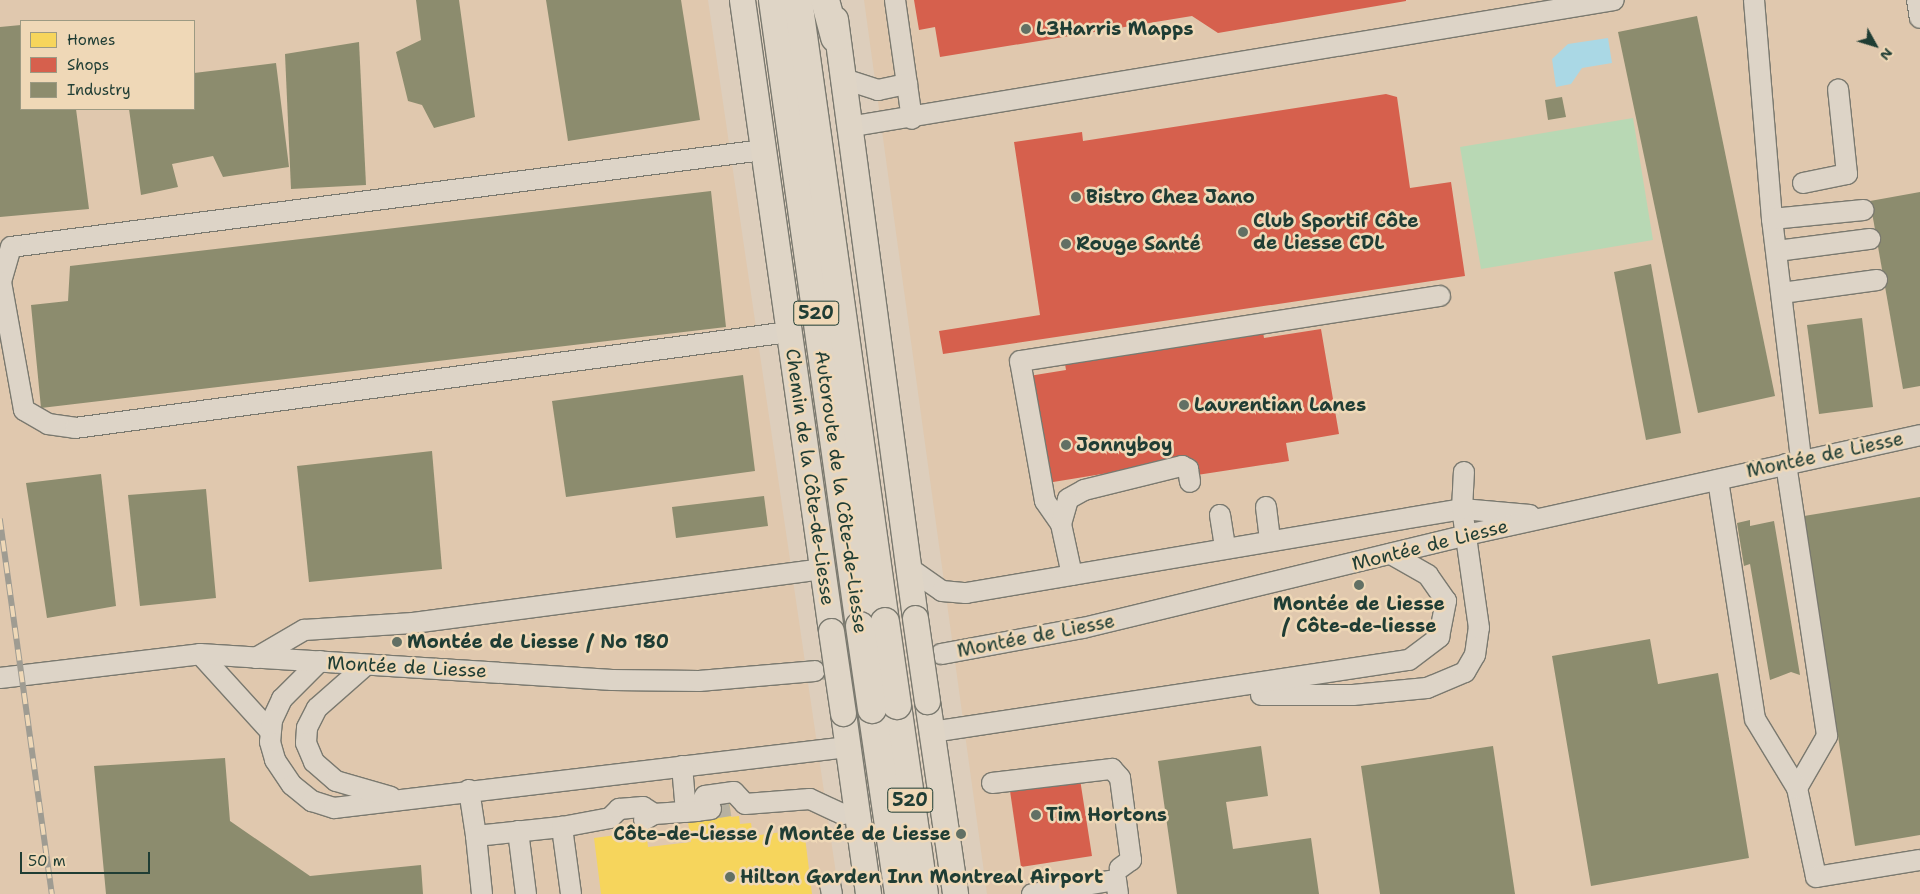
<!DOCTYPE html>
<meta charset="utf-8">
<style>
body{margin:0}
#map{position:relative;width:1920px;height:894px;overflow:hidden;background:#ddcebc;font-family:"Shantell Sans",sans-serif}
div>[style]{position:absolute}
.built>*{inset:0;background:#e0c8ae}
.green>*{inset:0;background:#b8d8b4}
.water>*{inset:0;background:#aad8e5}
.homes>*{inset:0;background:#f6d55c}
.shops>*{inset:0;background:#d6604d}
.industry>*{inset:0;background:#8c8c6e}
.minor-tunnel>*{height:20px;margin-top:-10px;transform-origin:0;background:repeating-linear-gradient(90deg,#b7b1a1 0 20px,transparent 0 30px)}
.roads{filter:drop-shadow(1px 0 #7a796f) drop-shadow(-1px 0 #7a796f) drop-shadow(0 1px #7a796f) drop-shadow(0 -1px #7a796f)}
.minor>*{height:20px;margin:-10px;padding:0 10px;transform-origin:10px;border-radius:10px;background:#ddd4c7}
.major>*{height:25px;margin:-12.5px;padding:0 12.5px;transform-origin:12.5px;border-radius:12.5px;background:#dfd5c6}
.highway>*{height:28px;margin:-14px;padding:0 14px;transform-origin:14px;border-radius:14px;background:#dfd5c6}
.rail>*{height:5.5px;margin-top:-2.75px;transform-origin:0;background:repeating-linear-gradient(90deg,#efd8b7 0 11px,#9f9c92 0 22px);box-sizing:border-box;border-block:1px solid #9f9c92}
.bridges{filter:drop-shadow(1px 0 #7a796f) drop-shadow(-1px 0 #7a796f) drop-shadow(0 1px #7a796f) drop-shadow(0 -1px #7a796f)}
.major-bridge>*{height:25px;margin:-12.5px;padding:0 12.5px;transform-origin:12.5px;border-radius:12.5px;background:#dfd5c6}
.highway-bridge>*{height:28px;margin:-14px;padding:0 14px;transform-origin:14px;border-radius:14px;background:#dfd5c6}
.dots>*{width:14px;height:14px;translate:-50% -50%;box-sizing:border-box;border:2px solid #efd8b7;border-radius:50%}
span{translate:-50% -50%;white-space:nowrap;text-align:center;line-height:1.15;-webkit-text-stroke:5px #efd8b7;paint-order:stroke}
.shield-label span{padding:1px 4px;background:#efd8b7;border:1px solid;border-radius:4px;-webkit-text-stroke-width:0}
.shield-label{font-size:18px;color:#1f3d34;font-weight:700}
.poi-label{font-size:19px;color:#1f3d34;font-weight:700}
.left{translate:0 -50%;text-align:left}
.right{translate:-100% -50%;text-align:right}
.street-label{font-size:19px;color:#1f3d34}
.legend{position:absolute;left:20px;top:20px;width:175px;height:90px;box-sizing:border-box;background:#efd8b7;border:1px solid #9c9a83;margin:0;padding:6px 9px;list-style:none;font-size:15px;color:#1f3d34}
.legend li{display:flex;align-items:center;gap:10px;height:25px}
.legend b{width:25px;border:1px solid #9c9a83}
.north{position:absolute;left:1850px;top:20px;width:50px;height:50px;-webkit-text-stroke:4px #efd8b7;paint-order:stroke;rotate:129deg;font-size:14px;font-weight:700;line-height:20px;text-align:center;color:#1f3d34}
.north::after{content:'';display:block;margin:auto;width:18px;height:22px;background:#1f3d34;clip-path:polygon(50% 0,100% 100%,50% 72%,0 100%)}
.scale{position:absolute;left:20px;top:852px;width:130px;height:22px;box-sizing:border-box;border:2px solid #1f3d34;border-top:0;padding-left:6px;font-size:15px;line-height:18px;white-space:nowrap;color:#1f3d34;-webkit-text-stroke:4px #efd8b7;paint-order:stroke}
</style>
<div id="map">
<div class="built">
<i style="clip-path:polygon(evenodd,0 0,708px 0,839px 894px,0 894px,0 0,21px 21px,194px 21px,194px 109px,21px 109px,21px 21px)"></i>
<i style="clip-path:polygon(864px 0,1920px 0,1920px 894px,987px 894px)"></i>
</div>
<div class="green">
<i style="clip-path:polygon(1633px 118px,1653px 240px,1481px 269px,1460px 147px)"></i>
</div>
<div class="water">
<i style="clip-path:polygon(1608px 38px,1612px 63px,1582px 68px,1571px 84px,1556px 87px,1552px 59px,1568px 44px)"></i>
</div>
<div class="homes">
<i style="clip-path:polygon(729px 800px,731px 817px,739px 816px,740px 824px,751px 823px,753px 836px,804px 829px,812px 894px,601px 894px,594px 838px,639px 832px,640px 839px,647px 838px,648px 847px,691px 842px,688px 822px,713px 819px,711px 802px)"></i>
</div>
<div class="shops">
<i style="clip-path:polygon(914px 0,1406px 0,1406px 1px,1218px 33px,1192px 16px,940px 57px,935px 27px,919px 30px)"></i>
<i style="clip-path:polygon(1386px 94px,1397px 97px,1410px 188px,1451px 182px,1465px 276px,943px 354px,939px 331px,1040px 315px,1014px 142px,1082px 132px,1083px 141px)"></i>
<i style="clip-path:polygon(1262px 326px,1264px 338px,1321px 329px,1339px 434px,1286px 443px,1289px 461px,1197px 475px,1194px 459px,1047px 483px,1029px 376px,1066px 370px,1064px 358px)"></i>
<i style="clip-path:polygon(1079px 773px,1092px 856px,1021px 867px,1009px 784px)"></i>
</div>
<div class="industry">
<i style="clip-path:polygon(416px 0,459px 0,475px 117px,434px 128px,422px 105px,408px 101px,396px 52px,421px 40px)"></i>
<i style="clip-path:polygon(546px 0,681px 0,700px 120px,568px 141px)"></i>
<i style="clip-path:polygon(1697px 16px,1775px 396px,1698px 413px,1618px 32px)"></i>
<i style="clip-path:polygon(21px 25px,21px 109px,76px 109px,89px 209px,0 217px,0 27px)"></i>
<i style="clip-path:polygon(359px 42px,366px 185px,291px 189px,285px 54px)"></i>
<i style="clip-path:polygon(276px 63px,289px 167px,223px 177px,213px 156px,172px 164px,178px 187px,141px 195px,129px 109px,194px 109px,194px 73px)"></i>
<i style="clip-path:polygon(1562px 97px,1566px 117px,1548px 120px,1545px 100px)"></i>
<i style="clip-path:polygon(711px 191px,726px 327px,41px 408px,31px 305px,68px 301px,70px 266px)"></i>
<i style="clip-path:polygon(1920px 192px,1920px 386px,1903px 389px,1870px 201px)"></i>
<i style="clip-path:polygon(1651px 264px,1681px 433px,1646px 440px,1614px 272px)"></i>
<i style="clip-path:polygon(1862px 318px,1873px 407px,1819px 414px,1807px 325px)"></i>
<i style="clip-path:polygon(743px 375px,755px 471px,566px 497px,552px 401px)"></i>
<i style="clip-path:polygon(432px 451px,442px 569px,309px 582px,297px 466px)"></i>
<i style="clip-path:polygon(101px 474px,116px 606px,47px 618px,26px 483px)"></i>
<i style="clip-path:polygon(206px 489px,216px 598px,140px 606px,128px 495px)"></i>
<i style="clip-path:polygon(764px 496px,768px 526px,676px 538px,672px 507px)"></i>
<i style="clip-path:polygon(1920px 497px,1920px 835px,1855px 846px,1804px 516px)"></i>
<i style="clip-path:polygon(1750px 520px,1750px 526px,1774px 521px,1800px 675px,1791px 672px,1770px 680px,1750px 564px,1744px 566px,1737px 523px)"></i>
<i style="clip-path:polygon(1650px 639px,1658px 684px,1718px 673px,1749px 858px,1591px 886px,1552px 656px)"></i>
<i style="clip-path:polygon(1261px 746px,1268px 796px,1226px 802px,1233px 849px,1311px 838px,1319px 894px,1177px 894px,1158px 761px)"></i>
<i style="clip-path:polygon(1493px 746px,1515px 894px,1380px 894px,1361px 766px)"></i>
<i style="clip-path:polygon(225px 758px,230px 821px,310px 876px,421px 865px,423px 894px,106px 894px,94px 766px)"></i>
</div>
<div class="minor-tunnel">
<i style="left:821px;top:670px;width:114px;rotate:-7.6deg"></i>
<i style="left:711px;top:809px;width:19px;rotate:-9deg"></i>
</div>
<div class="roads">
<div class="minor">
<i style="left:895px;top:0;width:120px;rotate:81.9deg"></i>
<i style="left:1754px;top:0;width:220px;rotate:85.3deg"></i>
<i style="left:1772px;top:219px;width:243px;rotate:83.1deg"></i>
<i style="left:1917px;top:0;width:18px;rotate:81deg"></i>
<i style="left:841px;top:78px;width:39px;rotate:18deg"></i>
<i style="left:878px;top:90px;width:30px;rotate:-12deg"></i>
<i style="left:848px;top:127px;width:776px;rotate:-9.41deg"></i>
<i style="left:763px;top:150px;width:758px;rotate:172.65deg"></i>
<i style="left:11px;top:247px;width:36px;rotate:106deg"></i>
<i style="left:1px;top:282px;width:130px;rotate:79.8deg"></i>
<i style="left:24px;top:410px;width:28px;rotate:30deg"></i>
<i style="left:48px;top:424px;width:27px;rotate:8deg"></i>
<i style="left:75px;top:428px;width:720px;rotate:-7.66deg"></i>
<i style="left:1803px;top:183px;width:45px;rotate:-11.6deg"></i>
<i style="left:1847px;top:174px;width:85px;rotate:-96deg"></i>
<i style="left:1772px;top:219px;width:92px;rotate:-5.6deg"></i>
<i style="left:1777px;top:251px;width:94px;rotate:-7.4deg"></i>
<i style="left:1782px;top:293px;width:96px;rotate:-7.8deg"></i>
<i style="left:1786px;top:464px;width:275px;rotate:81.4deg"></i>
<i style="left:1827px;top:736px;width:60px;rotate:120deg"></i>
<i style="left:1797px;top:788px;width:91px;rotate:77.9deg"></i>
<i style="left:1816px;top:877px;width:105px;rotate:-9.3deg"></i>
<i style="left:1718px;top:480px;width:242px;rotate:81.2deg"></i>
<i style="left:1755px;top:719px;width:81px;rotate:58.7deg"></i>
<i style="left:1266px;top:507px;width:34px;rotate:83deg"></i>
<i style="left:1220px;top:515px;width:33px;rotate:81deg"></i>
<i style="left:1061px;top:524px;width:28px;rotate:-125deg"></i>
<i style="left:1045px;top:501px;width:142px;rotate:-100.1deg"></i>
<i style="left:1020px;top:361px;width:425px;rotate:-8.8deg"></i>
<i style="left:909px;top:568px;width:40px;rotate:34.9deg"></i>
<i style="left:942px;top:591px;width:24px;rotate:5deg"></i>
<i style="left:966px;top:593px;width:503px;rotate:-9.61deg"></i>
<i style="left:1462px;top:509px;width:68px;rotate:5deg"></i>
<i style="left:1072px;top:575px;width:52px;rotate:-102.2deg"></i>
<i style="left:1061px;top:524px;width:26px;rotate:-74deg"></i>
<i style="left:1068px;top:499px;width:18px;rotate:-29deg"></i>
<i style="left:1084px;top:490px;width:101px;rotate:-13.8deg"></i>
<i style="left:1182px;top:466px;width:7px;rotate:27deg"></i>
<i style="left:1188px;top:469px;width:13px;rotate:81deg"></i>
<i style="left:200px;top:654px;width:104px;rotate:47.7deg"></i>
<i style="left:941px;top:654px;width:144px;rotate:-10.4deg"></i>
<i style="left:1083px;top:628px;width:394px;rotate:-13.6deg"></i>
<i style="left:1466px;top:535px;width:465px;rotate:-12.4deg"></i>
<i style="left:256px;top:658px;width:56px;rotate:-30.3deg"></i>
<i style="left:304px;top:630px;width:109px;rotate:-3.7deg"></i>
<i style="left:413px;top:623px;width:413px;rotate:-7.5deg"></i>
<i style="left:320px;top:661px;width:54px;rotate:135deg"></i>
<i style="left:282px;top:699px;width:23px;rotate:115deg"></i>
<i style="left:272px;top:720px;width:22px;rotate:95deg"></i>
<i style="left:270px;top:742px;width:19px;rotate:74deg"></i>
<i style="left:275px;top:760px;width:30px;rotate:56deg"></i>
<i style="left:292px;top:785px;width:26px;rotate:39deg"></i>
<i style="left:312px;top:801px;width:23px;rotate:18deg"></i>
<i style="left:334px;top:808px;width:518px;rotate:-6.77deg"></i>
<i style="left:366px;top:665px;width:65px;rotate:138.7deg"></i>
<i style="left:317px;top:708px;width:22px;rotate:117deg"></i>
<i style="left:307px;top:728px;width:15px;rotate:94deg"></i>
<i style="left:306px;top:743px;width:21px;rotate:67deg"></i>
<i style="left:314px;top:762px;width:29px;rotate:41deg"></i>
<i style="left:336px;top:781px;width:57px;rotate:16.2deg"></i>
<i style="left:0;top:678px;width:201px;rotate:-6.8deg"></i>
<i style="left:200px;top:654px;width:413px;rotate:3.6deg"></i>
<i style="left:612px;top:680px;width:87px;rotate:0.7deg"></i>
<i style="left:699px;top:681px;width:116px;rotate:-4.9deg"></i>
<i style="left:1261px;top:695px;width:92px"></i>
<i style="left:1353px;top:695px;width:74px;rotate:-5.4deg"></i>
<i style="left:1427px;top:688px;width:41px;rotate:-22.8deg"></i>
<i style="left:1465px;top:672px;width:20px;rotate:-60deg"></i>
<i style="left:1475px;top:655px;width:27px;rotate:-82deg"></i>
<i style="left:1479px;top:628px;width:120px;rotate:-98.1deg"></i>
<i style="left:1462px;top:509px;width:37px;rotate:-87deg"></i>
<i style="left:932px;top:732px;width:482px;rotate:-8.6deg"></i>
<i style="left:1409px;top:660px;width:38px;rotate:-37deg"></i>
<i style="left:1439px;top:637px;width:37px;rotate:-79deg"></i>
<i style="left:1446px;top:601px;width:32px;rotate:-125deg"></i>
<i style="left:1428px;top:575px;width:43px;rotate:-150.4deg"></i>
<i style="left:682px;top:766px;width:46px;rotate:85deg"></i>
<i style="left:992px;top:783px;width:121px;rotate:-6.7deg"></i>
<i style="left:1112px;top:769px;width:12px;rotate:48deg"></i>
<i style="left:1120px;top:778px;width:83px;rotate:82.4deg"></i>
<i style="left:1131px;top:860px;width:14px;rotate:144deg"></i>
<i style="left:469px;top:790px;width:47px;rotate:81.3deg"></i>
<i style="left:711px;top:809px;width:14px;rotate:172deg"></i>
<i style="left:697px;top:811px;width:17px;rotate:-62deg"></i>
<i style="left:705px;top:796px;width:29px;rotate:-8deg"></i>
<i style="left:734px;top:792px;width:16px;rotate:47deg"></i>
<i style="left:745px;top:804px;width:65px;rotate:-4.4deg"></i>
<i style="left:810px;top:799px;width:35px;rotate:25deg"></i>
<i style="left:842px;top:814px;width:15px;rotate:-8deg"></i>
<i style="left:644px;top:820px;width:12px;rotate:-31deg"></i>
<i style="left:654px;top:814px;width:43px;rotate:-4deg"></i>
<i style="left:518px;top:831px;width:64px;rotate:82.8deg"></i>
<i style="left:830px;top:884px;width:10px;rotate:79deg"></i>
<i style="left:482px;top:894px;width:58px;rotate:-95.9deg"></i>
<i style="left:476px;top:836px;width:86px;rotate:-6deg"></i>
<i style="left:571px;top:894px;width:68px;rotate:-97.7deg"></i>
<i style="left:562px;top:827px;width:49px;rotate:-10.6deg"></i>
<i style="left:610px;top:818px;width:13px;rotate:-45deg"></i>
<i style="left:619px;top:809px;width:24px;rotate:-5deg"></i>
<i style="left:643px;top:807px;width:13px;rotate:32deg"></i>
<i style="left:1032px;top:894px;width:85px;rotate:-9.5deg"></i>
<i style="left:1116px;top:880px;width:14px;rotate:82deg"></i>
</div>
<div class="major">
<i style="left:742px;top:0;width:637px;rotate:81.97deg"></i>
<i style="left:835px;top:19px;width:604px;rotate:82.39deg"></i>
<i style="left:927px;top:701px;width:195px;rotate:81.7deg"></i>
<i style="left:843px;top:713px;width:183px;rotate:82.1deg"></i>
</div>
<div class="highway">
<i style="left:773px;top:0;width:632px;rotate:82.09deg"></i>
<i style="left:798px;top:0;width:628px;rotate:82.04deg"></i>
<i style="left:825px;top:0;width:39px;rotate:75deg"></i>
<i style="left:897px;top:705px;width:191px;rotate:81.9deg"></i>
<i style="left:872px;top:709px;width:187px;rotate:81.7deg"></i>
</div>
</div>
<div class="rail">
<i style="left:0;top:519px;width:379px;rotate:82.1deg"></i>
</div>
<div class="bridges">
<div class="major-bridge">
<i style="left:915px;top:618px;width:84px;rotate:81.8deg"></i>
<i style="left:831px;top:631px;width:83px;rotate:81.7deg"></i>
</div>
<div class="highway-bridge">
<i style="left:885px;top:622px;width:84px;rotate:81.8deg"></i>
<i style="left:860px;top:626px;width:84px;rotate:81.8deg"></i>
</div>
</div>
<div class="dots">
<i style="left:1026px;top:29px;background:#627064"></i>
<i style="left:1076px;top:197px;background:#627064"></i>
<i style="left:1243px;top:232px;background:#627064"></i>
<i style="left:1066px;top:244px;background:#627064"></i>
<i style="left:1184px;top:405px;background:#627064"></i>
<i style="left:1066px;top:445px;background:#627064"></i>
<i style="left:1359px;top:585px;background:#627064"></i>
<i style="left:397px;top:642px;background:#627064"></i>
<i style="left:1036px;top:815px;background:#627064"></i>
<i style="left:961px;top:834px;background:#627064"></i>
<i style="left:730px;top:877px;background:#627064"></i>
</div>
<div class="shield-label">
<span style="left:816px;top:313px">520</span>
<span style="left:910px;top:800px">520</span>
</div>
<div class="poi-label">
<span class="left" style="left:1036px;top:29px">L3Harris Mapps</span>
<span class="left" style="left:1086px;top:197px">Bistro Chez Jano</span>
<span class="left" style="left:1253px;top:232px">Club Sportif Côte<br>de Liesse CDL</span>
<span class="left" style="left:1076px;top:244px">Rouge Santé</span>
<span class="left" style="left:1194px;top:405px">Laurentian Lanes</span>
<span class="left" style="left:1076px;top:445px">Jonnyboy</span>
<span style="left:1359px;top:615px">Montée de Liesse<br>/ Côte-de-liesse</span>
<span class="left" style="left:407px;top:642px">Montée de Liesse / No 180</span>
<span class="left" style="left:1046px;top:815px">Tim Hortons</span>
<span class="right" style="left:951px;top:834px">Côte-de-Liesse / Montée de Liesse</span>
<span class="left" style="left:740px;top:877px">Hilton Garden Inn Montreal Airport</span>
</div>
<div class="street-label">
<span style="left:1825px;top:455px;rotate:-12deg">Montée de Liesse</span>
<span style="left:810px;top:477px;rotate:82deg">Chemin de la Côte-de-Liesse</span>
<span style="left:841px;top:492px;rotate:82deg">Autoroute de la Côte-de-Liesse</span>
<span style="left:1430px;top:545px;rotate:-14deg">Montée de Liesse</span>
<span style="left:1036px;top:636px;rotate:-11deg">Montée de Liesse</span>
<span style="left:407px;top:667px;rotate:3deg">Montée de Liesse</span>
</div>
<ul class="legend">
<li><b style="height:14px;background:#f6d55c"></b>Homes</li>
<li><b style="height:14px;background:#d6604d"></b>Shops</li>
<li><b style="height:14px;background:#8c8c6e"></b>Industry</li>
</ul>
<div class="north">N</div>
<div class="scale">50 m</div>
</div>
